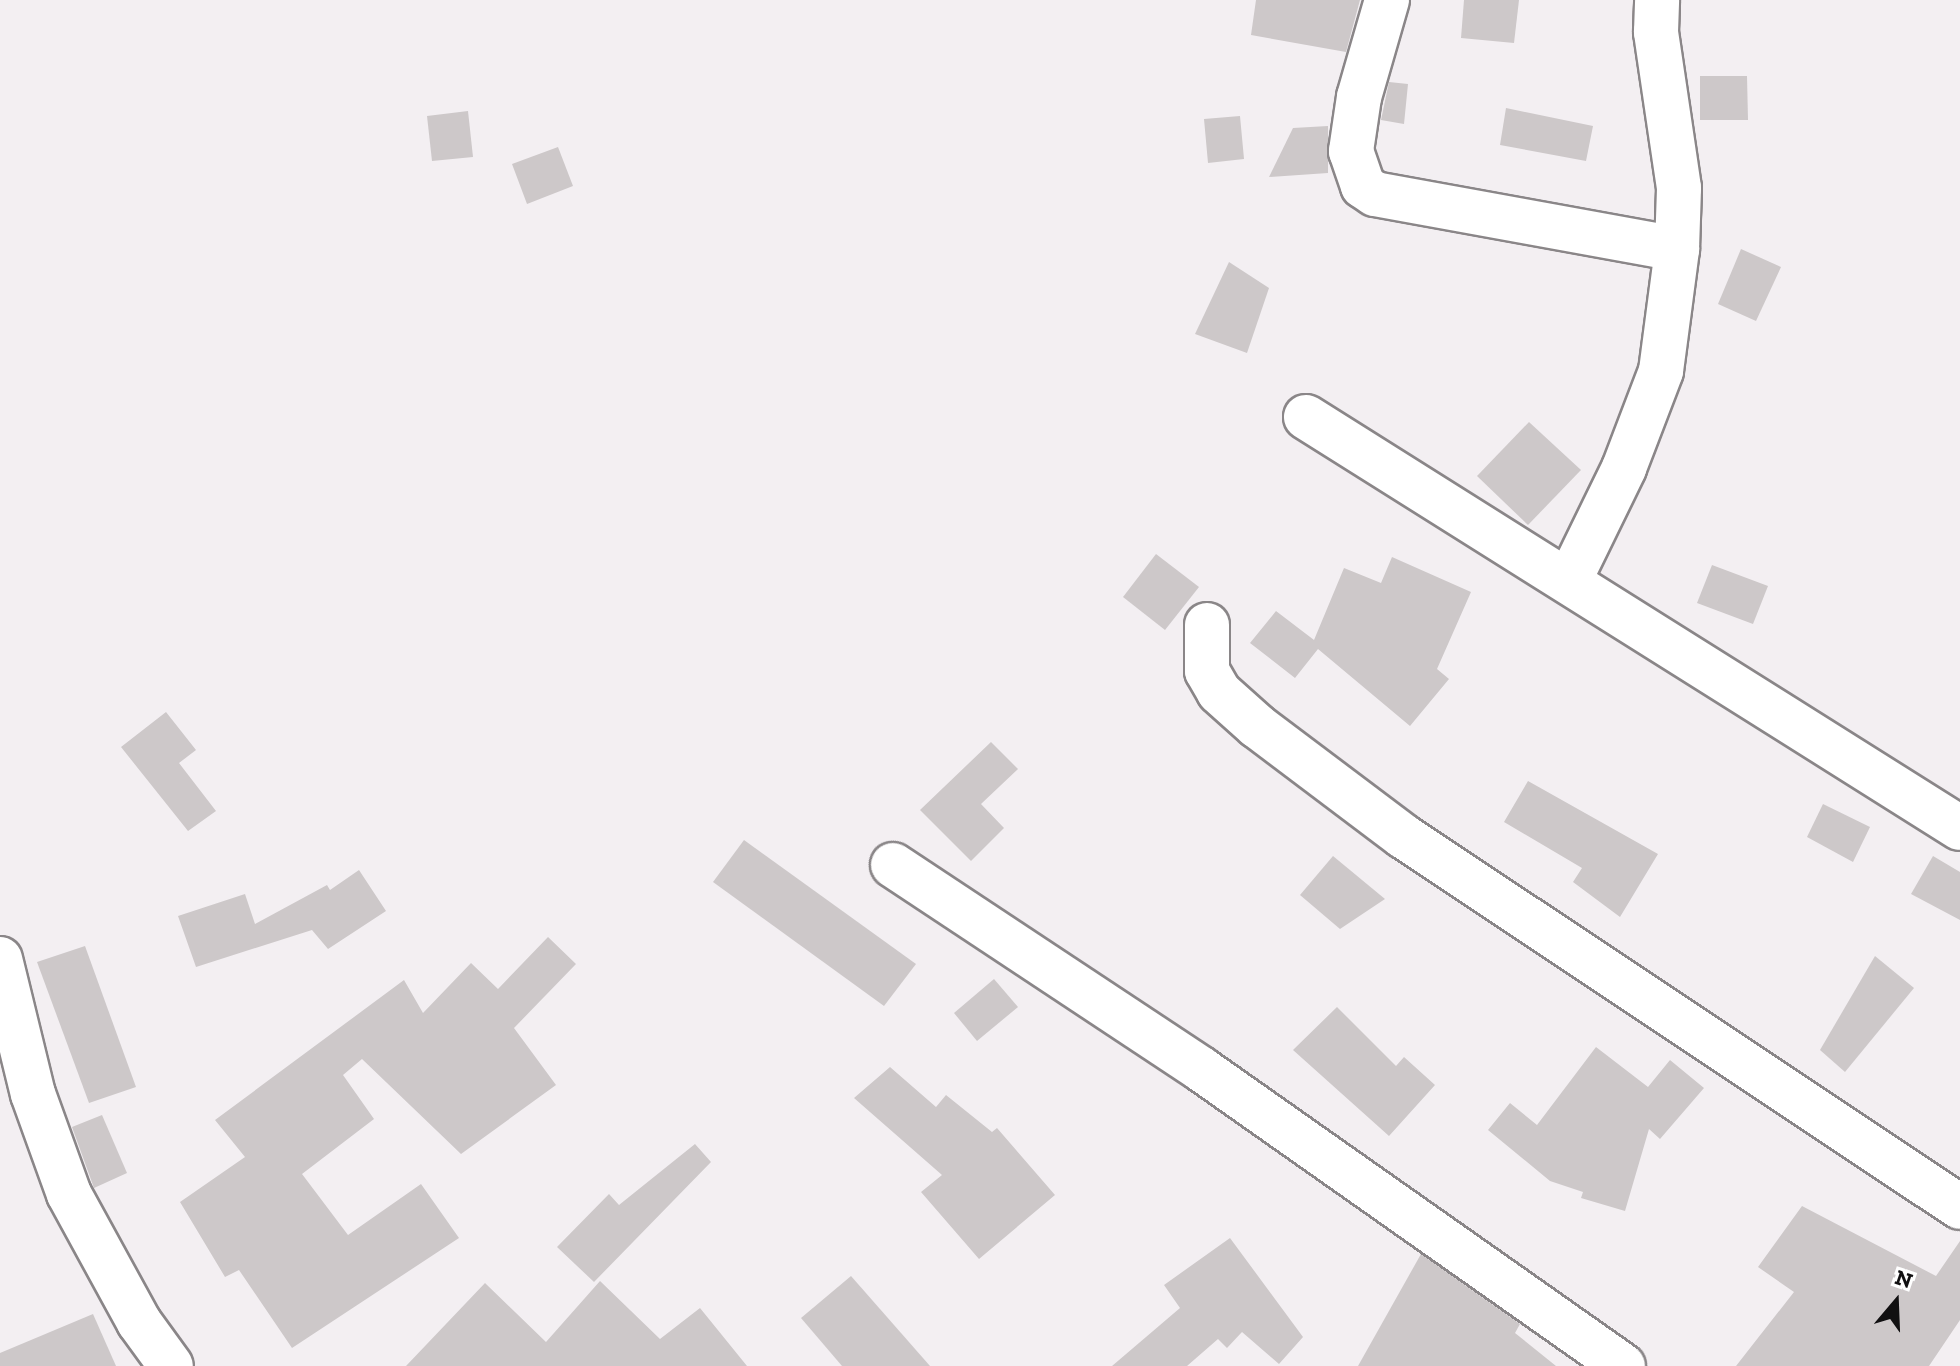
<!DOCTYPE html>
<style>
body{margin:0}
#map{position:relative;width:1960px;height:1366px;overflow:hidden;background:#f3eff2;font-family:"Zilla Slab",serif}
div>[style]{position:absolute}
.building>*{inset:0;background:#cdc8c9}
.roads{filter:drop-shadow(2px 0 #8a8688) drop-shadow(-2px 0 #8a8688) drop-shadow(0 2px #8a8688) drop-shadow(0 -2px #8a8688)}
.minor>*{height:44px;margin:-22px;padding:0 22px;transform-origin:22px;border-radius:22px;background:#fff}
span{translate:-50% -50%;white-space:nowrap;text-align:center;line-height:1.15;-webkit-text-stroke:8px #fff;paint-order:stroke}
.north{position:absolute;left:1856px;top:1262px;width:80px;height:80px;-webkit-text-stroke:6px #fff;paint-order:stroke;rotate:19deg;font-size:22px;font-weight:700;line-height:32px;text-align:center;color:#111011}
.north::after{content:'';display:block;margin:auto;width:28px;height:36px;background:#111011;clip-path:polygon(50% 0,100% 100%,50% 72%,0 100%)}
</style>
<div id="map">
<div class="building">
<i style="clip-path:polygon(1256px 0,1360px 0,1346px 52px,1251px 35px)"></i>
<i style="clip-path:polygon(1464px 0,1519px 0,1514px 43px,1461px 38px)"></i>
<i style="clip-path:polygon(1700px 76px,1747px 76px,1748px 120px,1700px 120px)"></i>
<i style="clip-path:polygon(1389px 82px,1408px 84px,1404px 124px,1381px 120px)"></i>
<i style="clip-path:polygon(1506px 108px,1593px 126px,1586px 161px,1500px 145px)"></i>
<i style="clip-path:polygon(468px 111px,473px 157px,432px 161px,427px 116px)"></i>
<i style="clip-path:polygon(1240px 116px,1244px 159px,1208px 163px,1204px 119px)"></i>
<i style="clip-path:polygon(1328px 126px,1328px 173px,1269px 177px,1293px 128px)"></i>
<i style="clip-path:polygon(558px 147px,573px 186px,527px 204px,512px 164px)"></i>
<i style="clip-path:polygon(1741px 249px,1781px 267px,1756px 321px,1718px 304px)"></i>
<i style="clip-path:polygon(1229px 262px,1269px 288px,1247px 353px,1195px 334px)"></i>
<i style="clip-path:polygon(1529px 422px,1581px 470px,1528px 525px,1477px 476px)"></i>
<i style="clip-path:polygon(1156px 554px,1199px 587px,1165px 630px,1123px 597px)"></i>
<i style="clip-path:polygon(1392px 557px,1471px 592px,1437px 669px,1449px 679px,1410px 726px,1318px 649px,1295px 678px,1250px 643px,1276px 611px,1314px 640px,1344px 568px,1381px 583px)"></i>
<i style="clip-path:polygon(1712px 565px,1768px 586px,1753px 624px,1697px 603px)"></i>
<i style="clip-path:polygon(166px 712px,196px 750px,179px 763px,216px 811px,188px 831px,121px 747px)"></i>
<i style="clip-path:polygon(991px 742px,1018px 769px,981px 804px,1004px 828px,971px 861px,920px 810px)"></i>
<i style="clip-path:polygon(1528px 781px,1658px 854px,1620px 917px,1573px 882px,1582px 868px,1504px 822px)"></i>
<i style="clip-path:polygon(1823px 804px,1870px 827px,1853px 862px,1807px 837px)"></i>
<i style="clip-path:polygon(744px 840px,916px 964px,884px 1006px,713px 882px)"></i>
<i style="clip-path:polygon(1333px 856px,1385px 899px,1340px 929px,1300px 895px)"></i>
<i style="clip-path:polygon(1933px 856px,1960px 872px,1960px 920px,1911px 894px)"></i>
<i style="clip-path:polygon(359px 870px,386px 911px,328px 949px,312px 930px,196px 967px,178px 916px,245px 894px,255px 924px,327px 885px,330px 890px)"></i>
<i style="clip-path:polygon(548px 937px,576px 964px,514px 1028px,556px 1085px,461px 1154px,362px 1059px,343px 1075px,374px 1119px,302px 1174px,348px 1235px,421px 1184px,459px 1238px,292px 1348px,239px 1270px,225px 1277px,180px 1202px,245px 1157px,215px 1120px,404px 980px,423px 1013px,471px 963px,498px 989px)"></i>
<i style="clip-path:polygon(85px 946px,136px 1087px,89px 1103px,37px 962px)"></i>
<i style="clip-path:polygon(1875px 956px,1914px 988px,1845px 1072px,1820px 1050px)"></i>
<i style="clip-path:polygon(994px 979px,1018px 1007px,977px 1041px,954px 1013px)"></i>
<i style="clip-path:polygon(1337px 1007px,1396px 1066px,1404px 1057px,1435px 1085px,1389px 1136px,1293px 1050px)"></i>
<i style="clip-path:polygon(1596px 1047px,1648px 1087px,1670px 1060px,1704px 1088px,1660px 1139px,1649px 1129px,1625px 1211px,1581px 1198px,1583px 1192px,1550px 1181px,1488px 1130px,1510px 1103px,1537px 1125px)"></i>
<i style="clip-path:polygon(890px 1067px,936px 1107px,946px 1095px,992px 1132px,997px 1128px,1055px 1195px,979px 1259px,921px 1192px,942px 1175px,854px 1098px)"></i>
<i style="clip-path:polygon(102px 1115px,127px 1173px,94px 1188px,72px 1127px)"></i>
<i style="clip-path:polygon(695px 1144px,711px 1162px,594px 1282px,557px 1247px,609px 1194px,619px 1205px)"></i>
<i style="clip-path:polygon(1802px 1206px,1936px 1276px,1960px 1241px,1960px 1320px,1929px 1366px,1736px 1366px,1794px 1292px,1758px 1267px)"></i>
<i style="clip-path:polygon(1230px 1238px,1303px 1337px,1279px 1364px,1242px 1332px,1227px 1348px,1218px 1339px,1187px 1366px,1112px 1366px,1180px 1308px,1164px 1285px)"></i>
<i style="clip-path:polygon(1421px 1254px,1520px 1324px,1515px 1333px,1556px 1366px,1358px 1366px)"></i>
<i style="clip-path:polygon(851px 1276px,930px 1366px,842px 1366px,801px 1318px)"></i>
<i style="clip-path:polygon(600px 1281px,660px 1339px,700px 1308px,747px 1366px,406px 1366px,485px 1283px,546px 1342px)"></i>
<i style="clip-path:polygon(93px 1314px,116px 1366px,0 1366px,0 1353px)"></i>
</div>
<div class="roads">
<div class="minor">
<i style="left:1387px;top:0;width:101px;rotate:106.1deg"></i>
<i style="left:1359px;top:97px;width:55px;rotate:98.4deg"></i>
<i style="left:1351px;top:151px;width:37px;rotate:71deg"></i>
<i style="left:1363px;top:186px;width:14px;rotate:34deg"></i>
<i style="left:1375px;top:194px;width:307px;rotate:10.3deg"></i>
<i style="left:1306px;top:417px;width:772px;rotate:32.15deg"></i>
<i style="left:1569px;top:581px;width:126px;rotate:-64deg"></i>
<i style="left:1624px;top:468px;width:104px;rotate:-69.1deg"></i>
<i style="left:1661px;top:371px;width:123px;rotate:-82.5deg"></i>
<i style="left:1677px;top:249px;width:61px;rotate:-88.1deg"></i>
<i style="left:1679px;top:188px;width:158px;rotate:-98.4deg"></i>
<i style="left:1656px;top:32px;width:32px;rotate:-88deg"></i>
<i style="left:1207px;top:625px;width:46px;rotate:90deg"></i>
<i style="left:1207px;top:671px;width:24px;rotate:60deg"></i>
<i style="left:1219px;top:692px;width:51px;rotate:41.8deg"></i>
<i style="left:1257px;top:726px;width:183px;rotate:37deg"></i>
<i style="left:1403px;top:836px;width:669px;rotate:33.67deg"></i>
<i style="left:893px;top:865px;width:369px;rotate:33.5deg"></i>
<i style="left:1201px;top:1069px;width:516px;rotate:35.14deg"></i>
<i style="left:0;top:959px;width:139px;rotate:76.3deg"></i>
<i style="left:33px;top:1094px;width:106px;rotate:70.2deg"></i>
<i style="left:69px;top:1194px;width:146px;rotate:61.3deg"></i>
<i style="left:139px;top:1322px;width:54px;rotate:54deg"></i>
</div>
</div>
<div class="north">N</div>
</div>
